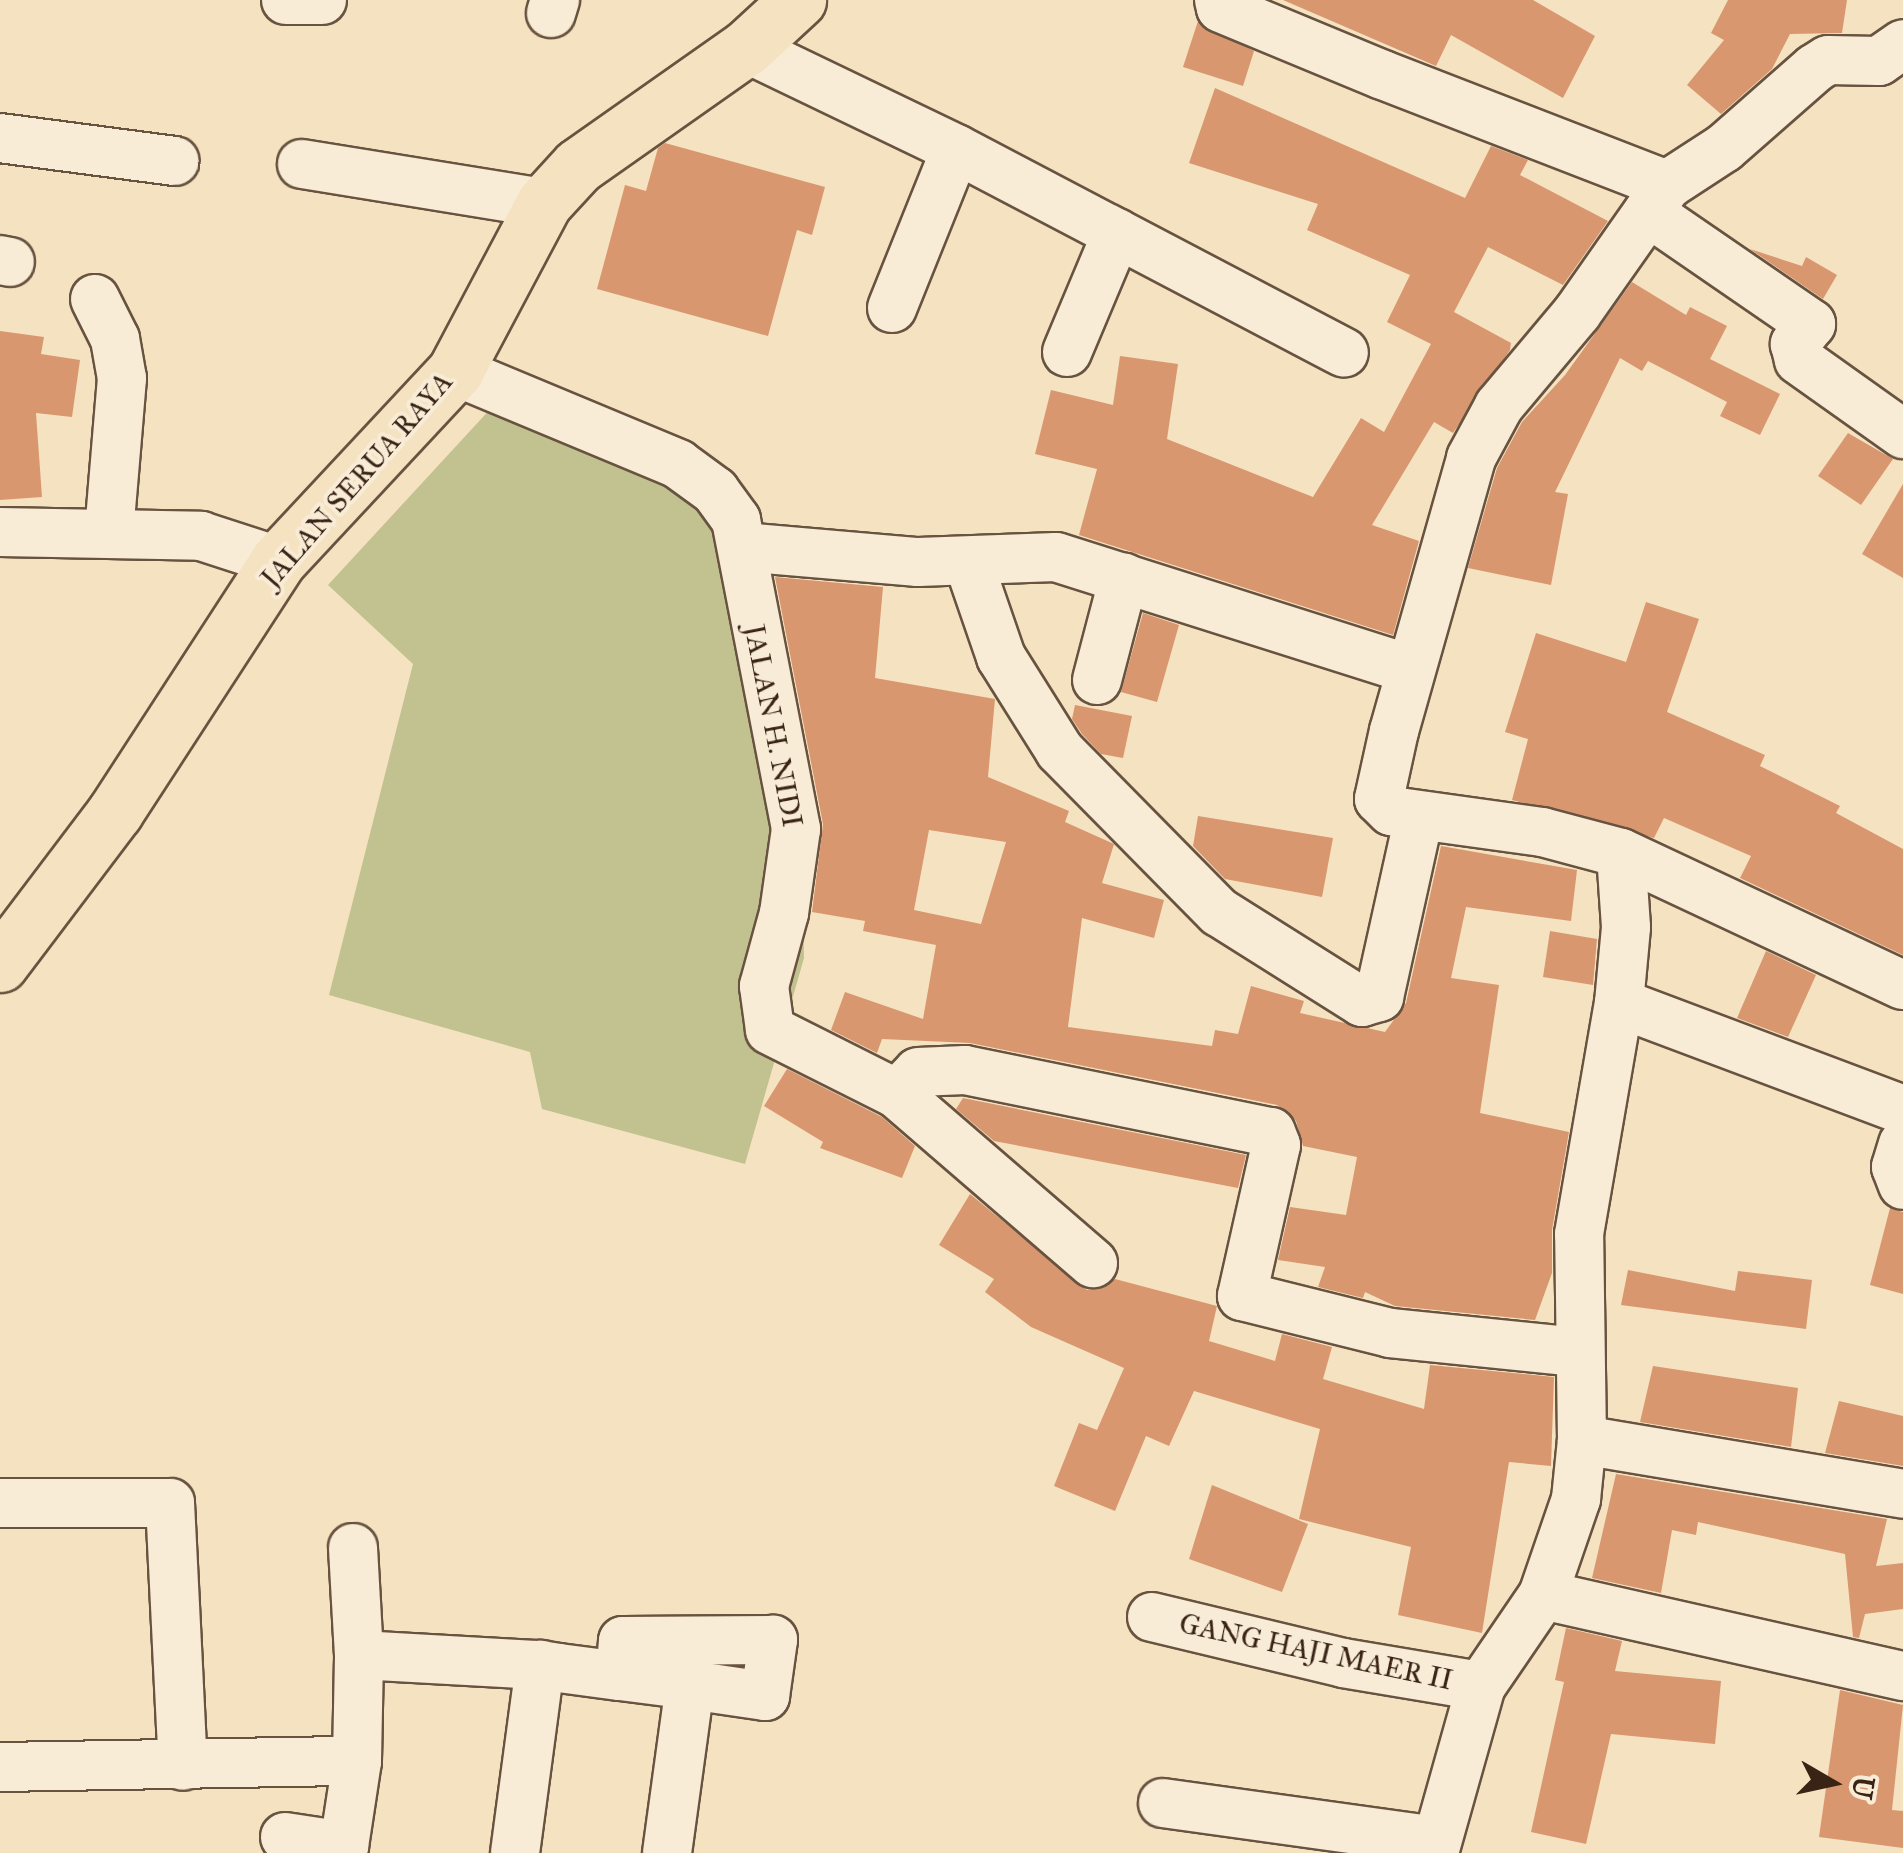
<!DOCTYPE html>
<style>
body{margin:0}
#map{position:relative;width:1903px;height:1853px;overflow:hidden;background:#f5e2c1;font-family:"IM FELL Great Primer",serif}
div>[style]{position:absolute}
.green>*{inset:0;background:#c1c28f}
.building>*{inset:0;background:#d9976f}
.roads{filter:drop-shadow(2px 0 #685340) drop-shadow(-2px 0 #685340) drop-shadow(0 2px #685340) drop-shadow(0 -2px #685340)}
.minor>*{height:48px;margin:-24px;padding:0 24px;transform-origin:24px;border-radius:24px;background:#f8ecd7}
.major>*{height:55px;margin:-27.5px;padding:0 27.5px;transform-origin:27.5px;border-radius:27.5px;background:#f5e2c1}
span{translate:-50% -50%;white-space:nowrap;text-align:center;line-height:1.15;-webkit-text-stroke:8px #f8ecd7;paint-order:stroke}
.street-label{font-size:28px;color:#392315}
.north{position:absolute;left:1783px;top:1733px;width:100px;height:100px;-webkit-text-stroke:8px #f8ecd7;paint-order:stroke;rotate:99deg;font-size:28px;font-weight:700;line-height:40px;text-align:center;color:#392315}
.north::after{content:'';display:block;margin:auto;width:35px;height:45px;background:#392315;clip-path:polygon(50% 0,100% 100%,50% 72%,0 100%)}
</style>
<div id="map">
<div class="green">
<i style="clip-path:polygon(494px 405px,741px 501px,800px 792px,804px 958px,745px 1164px,542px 1109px,530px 1052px,329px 995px,413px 664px,328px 585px)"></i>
</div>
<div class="building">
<i style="clip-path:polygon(1283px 0,1533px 0,1595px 36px,1563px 98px,1451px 35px,1436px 66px)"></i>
<i style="clip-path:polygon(1728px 0,1847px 0,1842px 33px,1790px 34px,1772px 69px,1721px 114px,1687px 85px,1724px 40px,1711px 33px)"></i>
<i style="clip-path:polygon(1198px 21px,1254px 51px,1243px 86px,1183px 67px)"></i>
<i style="clip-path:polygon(1215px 88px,1465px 198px,1491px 146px,1528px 160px,1520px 175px,1608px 221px,1563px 285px,1488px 247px,1454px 312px,1511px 343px,1510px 350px,1453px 433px,1434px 422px,1372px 525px,1419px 541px,1393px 635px,1079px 535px,1097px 469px,1035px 454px,1051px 390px,1113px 405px,1120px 356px,1178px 364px,1167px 439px,1313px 497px,1361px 418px,1384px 432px,1431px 344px,1387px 322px,1410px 275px,1307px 230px,1318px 204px,1189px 163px)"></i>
<i style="clip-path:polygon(665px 143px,825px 187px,812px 235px,797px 230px,768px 336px,597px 289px,625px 185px,646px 191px,658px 148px)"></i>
<i style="clip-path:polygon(1750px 249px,1802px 266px,1806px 257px,1837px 275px,1823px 299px)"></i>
<i style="clip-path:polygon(1632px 282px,1686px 315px,1690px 307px,1727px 326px,1710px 359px,1780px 394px,1760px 435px,1720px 416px,1727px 402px,1648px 361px,1642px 371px,1620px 358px,1555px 492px,1568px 494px,1551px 585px,1468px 568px,1497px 468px,1522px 422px,1565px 375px)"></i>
<i style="clip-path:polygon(0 331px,44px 337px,41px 354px,80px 360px,72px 417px,36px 413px,42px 497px,0 500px)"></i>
<i style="clip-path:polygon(1848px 433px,1893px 459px,1861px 505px,1818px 476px)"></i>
<i style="clip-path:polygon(1903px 484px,1903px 578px,1862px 554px)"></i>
<i style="clip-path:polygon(evenodd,775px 577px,883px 587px,875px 678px,995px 699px,988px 777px,1069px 811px,1065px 822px,1114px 844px,1102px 883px,1164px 900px,1154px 938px,1082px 918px,1068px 1027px,1212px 1046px,1215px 1030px,1238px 1034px,1251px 986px,1304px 1001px,1300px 1013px,1385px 1032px,1406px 1003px,1441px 846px,1577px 870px,1571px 921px,1466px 907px,1451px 978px,1499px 985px,1480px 1113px,1569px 1132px,1552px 1230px,1552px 1273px,1535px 1320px,1395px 1306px,1365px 1292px,1363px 1298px,1318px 1287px,1325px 1267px,1278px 1260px,1290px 1207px,1346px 1215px,1357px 1157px,1303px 1146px,1296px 1121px,1277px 1105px,970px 1043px,882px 1039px,877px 1053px,831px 1030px,845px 992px,923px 1019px,936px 945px,863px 931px,865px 921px,812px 912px,823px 824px,775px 577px,929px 830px,1006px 842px,981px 924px,914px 910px,929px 830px)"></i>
<i style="clip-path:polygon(1646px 602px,1699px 619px,1667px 712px,1765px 755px,1760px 766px,1840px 806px,1836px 813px,1903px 849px,1903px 955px,1740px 878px,1751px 856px,1664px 818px,1654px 838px,1512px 800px,1528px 739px,1505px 732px,1536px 633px,1626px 662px)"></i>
<i style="clip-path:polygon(1143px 613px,1179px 625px,1157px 702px,1121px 692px)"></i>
<i style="clip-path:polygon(1075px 705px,1132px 716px,1123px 758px,1101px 754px,1082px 734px,1072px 719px)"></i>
<i style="clip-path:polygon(1198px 816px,1333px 838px,1322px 897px,1225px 879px,1193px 846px)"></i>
<i style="clip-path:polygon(1550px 931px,1597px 939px,1593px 985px,1543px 977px)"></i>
<i style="clip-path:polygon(1766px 951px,1816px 975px,1788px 1037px,1737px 1018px)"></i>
<i style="clip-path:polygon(787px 1069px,882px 1117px,915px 1146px,902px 1178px,820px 1148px,823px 1142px,764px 1106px)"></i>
<i style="clip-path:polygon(963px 1098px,1246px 1155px,1238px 1188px,994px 1141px,956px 1109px)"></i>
<i style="clip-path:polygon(970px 1194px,1087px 1290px,1115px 1279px,1217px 1306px,1209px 1341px,1275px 1361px,1282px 1334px,1332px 1347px,1323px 1379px,1424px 1409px,1430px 1365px,1554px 1377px,1551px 1466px,1509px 1462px,1482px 1633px,1398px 1615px,1411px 1547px,1299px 1519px,1320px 1429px,1194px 1391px,1169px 1446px,1146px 1436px,1115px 1511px,1054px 1486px,1079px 1423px,1097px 1430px,1124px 1368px,1031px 1327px,985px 1292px,994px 1279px,939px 1245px)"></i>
<i style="clip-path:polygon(1890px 1208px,1903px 1212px,1903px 1294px,1870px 1285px)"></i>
<i style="clip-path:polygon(1628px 1270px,1735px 1291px,1738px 1271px,1812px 1280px,1806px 1329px,1621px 1305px)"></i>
<i style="clip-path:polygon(1653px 1366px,1798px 1388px,1791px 1447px,1640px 1422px)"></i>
<i style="clip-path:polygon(1839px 1401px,1903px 1416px,1903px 1466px,1825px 1453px)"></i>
<i style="clip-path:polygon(1616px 1474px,1887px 1519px,1876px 1566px,1903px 1563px,1903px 1609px,1865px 1614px,1859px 1638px,1853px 1637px,1845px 1554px,1698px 1522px,1696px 1535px,1672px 1530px,1661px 1593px,1592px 1578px)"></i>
<i style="clip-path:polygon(1212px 1485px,1308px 1524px,1282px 1592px,1189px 1559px)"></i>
<i style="clip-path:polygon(1566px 1628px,1622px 1641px,1615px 1671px,1721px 1681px,1715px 1744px,1611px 1734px,1586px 1844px,1531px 1832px,1564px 1682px,1555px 1680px)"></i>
<i style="clip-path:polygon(1840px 1690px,1903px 1705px,1892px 1810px,1903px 1811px,1903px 1848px,1819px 1837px)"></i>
</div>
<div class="roads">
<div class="minor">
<i style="left:286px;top:0;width:36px"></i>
<i style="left:1219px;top:0;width:8px;rotate:76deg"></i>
<i style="left:1221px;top:8px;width:175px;rotate:22.5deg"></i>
<i style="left:1383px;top:75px;width:305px;rotate:21.2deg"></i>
<i style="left:551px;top:13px;width:14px;rotate:-73deg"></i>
<i style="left:746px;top:48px;width:233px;rotate:25.7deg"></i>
<i style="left:956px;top:149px;width:438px;rotate:27.7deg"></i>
<i style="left:0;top:138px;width:176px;rotate:7.5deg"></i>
<i style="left:302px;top:164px;width:245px;rotate:9.2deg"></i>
<i style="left:1648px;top:212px;width:198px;rotate:34.5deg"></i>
<i style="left:1811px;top:324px;width:26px;rotate:129deg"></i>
<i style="left:1795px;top:344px;width:16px;rotate:76deg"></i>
<i style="left:1799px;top:360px;width:128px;rotate:35.4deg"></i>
<i style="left:0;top:260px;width:10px;rotate:11deg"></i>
<i style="left:95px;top:299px;width:45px;rotate:63.4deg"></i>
<i style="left:115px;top:339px;width:40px;rotate:80deg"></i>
<i style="left:122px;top:378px;width:156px;rotate:94.8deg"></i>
<i style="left:892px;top:308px;width:171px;rotate:-68.1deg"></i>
<i style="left:1067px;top:352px;width:129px;rotate:-67.2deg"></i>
<i style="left:455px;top:371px;width:242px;rotate:22.6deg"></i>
<i style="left:678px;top:464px;width:46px;rotate:36.1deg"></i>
<i style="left:715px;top:491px;width:36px;rotate:54deg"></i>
<i style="left:736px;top:520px;width:315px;rotate:79deg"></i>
<i style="left:796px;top:829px;width:85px;rotate:98.1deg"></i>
<i style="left:784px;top:913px;width:76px;rotate:105.3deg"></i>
<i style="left:764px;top:986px;width:44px;rotate:82.2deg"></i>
<i style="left:770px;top:1030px;width:142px;rotate:26.7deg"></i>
<i style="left:897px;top:1094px;width:259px;rotate:40.8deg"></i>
<i style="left:0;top:532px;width:201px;rotate:1.1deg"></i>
<i style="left:201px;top:536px;width:81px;rotate:18deg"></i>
<i style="left:742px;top:547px;width:177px;rotate:4.9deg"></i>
<i style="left:918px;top:562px;width:138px;rotate:-2.1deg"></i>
<i style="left:1056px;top:557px;width:371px;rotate:17.6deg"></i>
<i style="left:968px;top:561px;width:102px;rotate:71deg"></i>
<i style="left:1001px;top:657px;width:111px;rotate:57.9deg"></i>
<i style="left:1060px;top:751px;width:226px;rotate:45.4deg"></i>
<i style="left:1219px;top:912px;width:169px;rotate:32.2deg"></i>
<i style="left:1362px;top:1002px;width:18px;rotate:-16deg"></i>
<i style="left:1379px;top:997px;width:185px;rotate:-77.5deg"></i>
<i style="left:1097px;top:680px;width:106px;rotate:-75.3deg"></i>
<i style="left:1621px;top:853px;width:311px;rotate:25.1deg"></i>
<i style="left:1619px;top:1003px;width:303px;rotate:20.6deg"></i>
<i style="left:897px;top:1094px;width:30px;rotate:-46deg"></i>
<i style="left:918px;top:1072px;width:47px;rotate:-2.4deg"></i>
<i style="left:965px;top:1070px;width:312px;rotate:11.5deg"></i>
<i style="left:1271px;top:1132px;width:14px;rotate:69deg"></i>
<i style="left:1276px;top:1145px;width:155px;rotate:102.7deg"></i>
<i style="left:1242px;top:1296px;width:153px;rotate:14deg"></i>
<i style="left:1390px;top:1333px;width:188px;rotate:5.8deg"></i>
<i style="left:1903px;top:1144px;width:24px;rotate:107deg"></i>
<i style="left:1896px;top:1167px;width:19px;rotate:69deg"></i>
<i style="left:1582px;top:1440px;width:326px;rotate:9.5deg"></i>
<i style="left:0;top:1503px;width:170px"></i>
<i style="left:170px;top:1503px;width:263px;rotate:87.2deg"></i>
<i style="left:353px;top:1548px;width:107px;rotate:86.8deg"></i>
<i style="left:1543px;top:1595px;width:102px;rotate:-71deg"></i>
<i style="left:1576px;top:1499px;width:59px;rotate:-84.2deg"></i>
<i style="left:1582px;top:1440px;width:206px;rotate:-90.8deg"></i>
<i style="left:1579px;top:1234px;width:234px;rotate:-80.2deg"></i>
<i style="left:1619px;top:1003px;width:76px;rotate:-84.7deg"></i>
<i style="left:1626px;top:927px;width:74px;rotate:-93.9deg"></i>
<i style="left:1621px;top:853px;width:82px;rotate:-165.1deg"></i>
<i style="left:1542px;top:832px;width:152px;rotate:-172.1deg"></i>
<i style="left:1391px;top:811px;width:17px;rotate:-135deg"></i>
<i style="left:1379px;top:799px;width:70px;rotate:-77.6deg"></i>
<i style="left:1394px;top:731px;width:284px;rotate:-74.2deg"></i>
<i style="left:1471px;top:458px;width:59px;rotate:-61.7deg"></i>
<i style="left:1499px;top:406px;width:121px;rotate:-50deg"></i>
<i style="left:1577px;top:313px;width:156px;rotate:-54.9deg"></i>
<i style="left:1667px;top:185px;width:68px;rotate:-33deg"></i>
<i style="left:1724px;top:148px;width:121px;rotate:-41.3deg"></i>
<i style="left:1815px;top:68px;width:15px;rotate:-32deg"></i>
<i style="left:1828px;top:60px;width:51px;rotate:1.1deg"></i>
<i style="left:1879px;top:61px;width:29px;rotate:-35deg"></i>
<i style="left:1152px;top:1617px;width:196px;rotate:13.5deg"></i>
<i style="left:1343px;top:1663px;width:140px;rotate:9.5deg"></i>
<i style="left:0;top:1767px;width:357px;rotate:-1deg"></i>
<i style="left:357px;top:1761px;width:106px;rotate:-88.9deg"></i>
<i style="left:359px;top:1655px;width:181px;rotate:3.2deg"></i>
<i style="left:540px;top:1665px;width:19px;rotate:9deg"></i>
<i style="left:559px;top:1668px;width:62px;rotate:7.5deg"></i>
<i style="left:620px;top:1676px;width:71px;rotate:7.3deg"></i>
<i style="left:690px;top:1685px;width:76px;rotate:8.3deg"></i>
<i style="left:765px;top:1696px;width:57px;rotate:-81.9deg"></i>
<i style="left:773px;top:1640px;width:150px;rotate:179.6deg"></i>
<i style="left:623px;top:1641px;width:35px;rotate:95deg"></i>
<i style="left:1163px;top:1803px;width:276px;rotate:7.9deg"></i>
<i style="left:285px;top:1837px;width:60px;rotate:8.7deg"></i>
<i style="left:344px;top:1846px;width:86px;rotate:-81.3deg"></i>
<i style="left:515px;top:1853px;width:190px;rotate:-82.4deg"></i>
<i style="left:667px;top:1853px;width:170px;rotate:-82.2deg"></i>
<i style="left:1434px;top:1853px;width:173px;rotate:-74.3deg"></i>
<i style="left:1481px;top:1686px;width:110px;rotate:-55.7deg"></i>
<i style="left:1543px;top:1595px;width:369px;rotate:12.7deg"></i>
</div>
<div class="major">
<i style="left:0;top:964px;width:191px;rotate:-52.9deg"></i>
<i style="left:115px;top:812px;width:299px;rotate:-57deg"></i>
<i style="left:278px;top:561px;width:260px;rotate:-47deg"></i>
<i style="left:455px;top:371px;width:190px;rotate:-62.1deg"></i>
<i style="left:544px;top:203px;width:50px;rotate:-47.4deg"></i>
<i style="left:578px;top:166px;width:205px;rotate:-35.1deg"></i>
<i style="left:746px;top:48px;width:71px;rotate:-42.7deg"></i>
</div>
</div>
<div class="street-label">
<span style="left:357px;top:480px;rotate:-49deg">JALAN SERUA RAYA</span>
<span style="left:773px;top:726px;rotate:79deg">JALAN H. NIDI</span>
<span style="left:1316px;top:1652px;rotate:12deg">GANG HAJI MAER II</span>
</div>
<div class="north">U</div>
</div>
